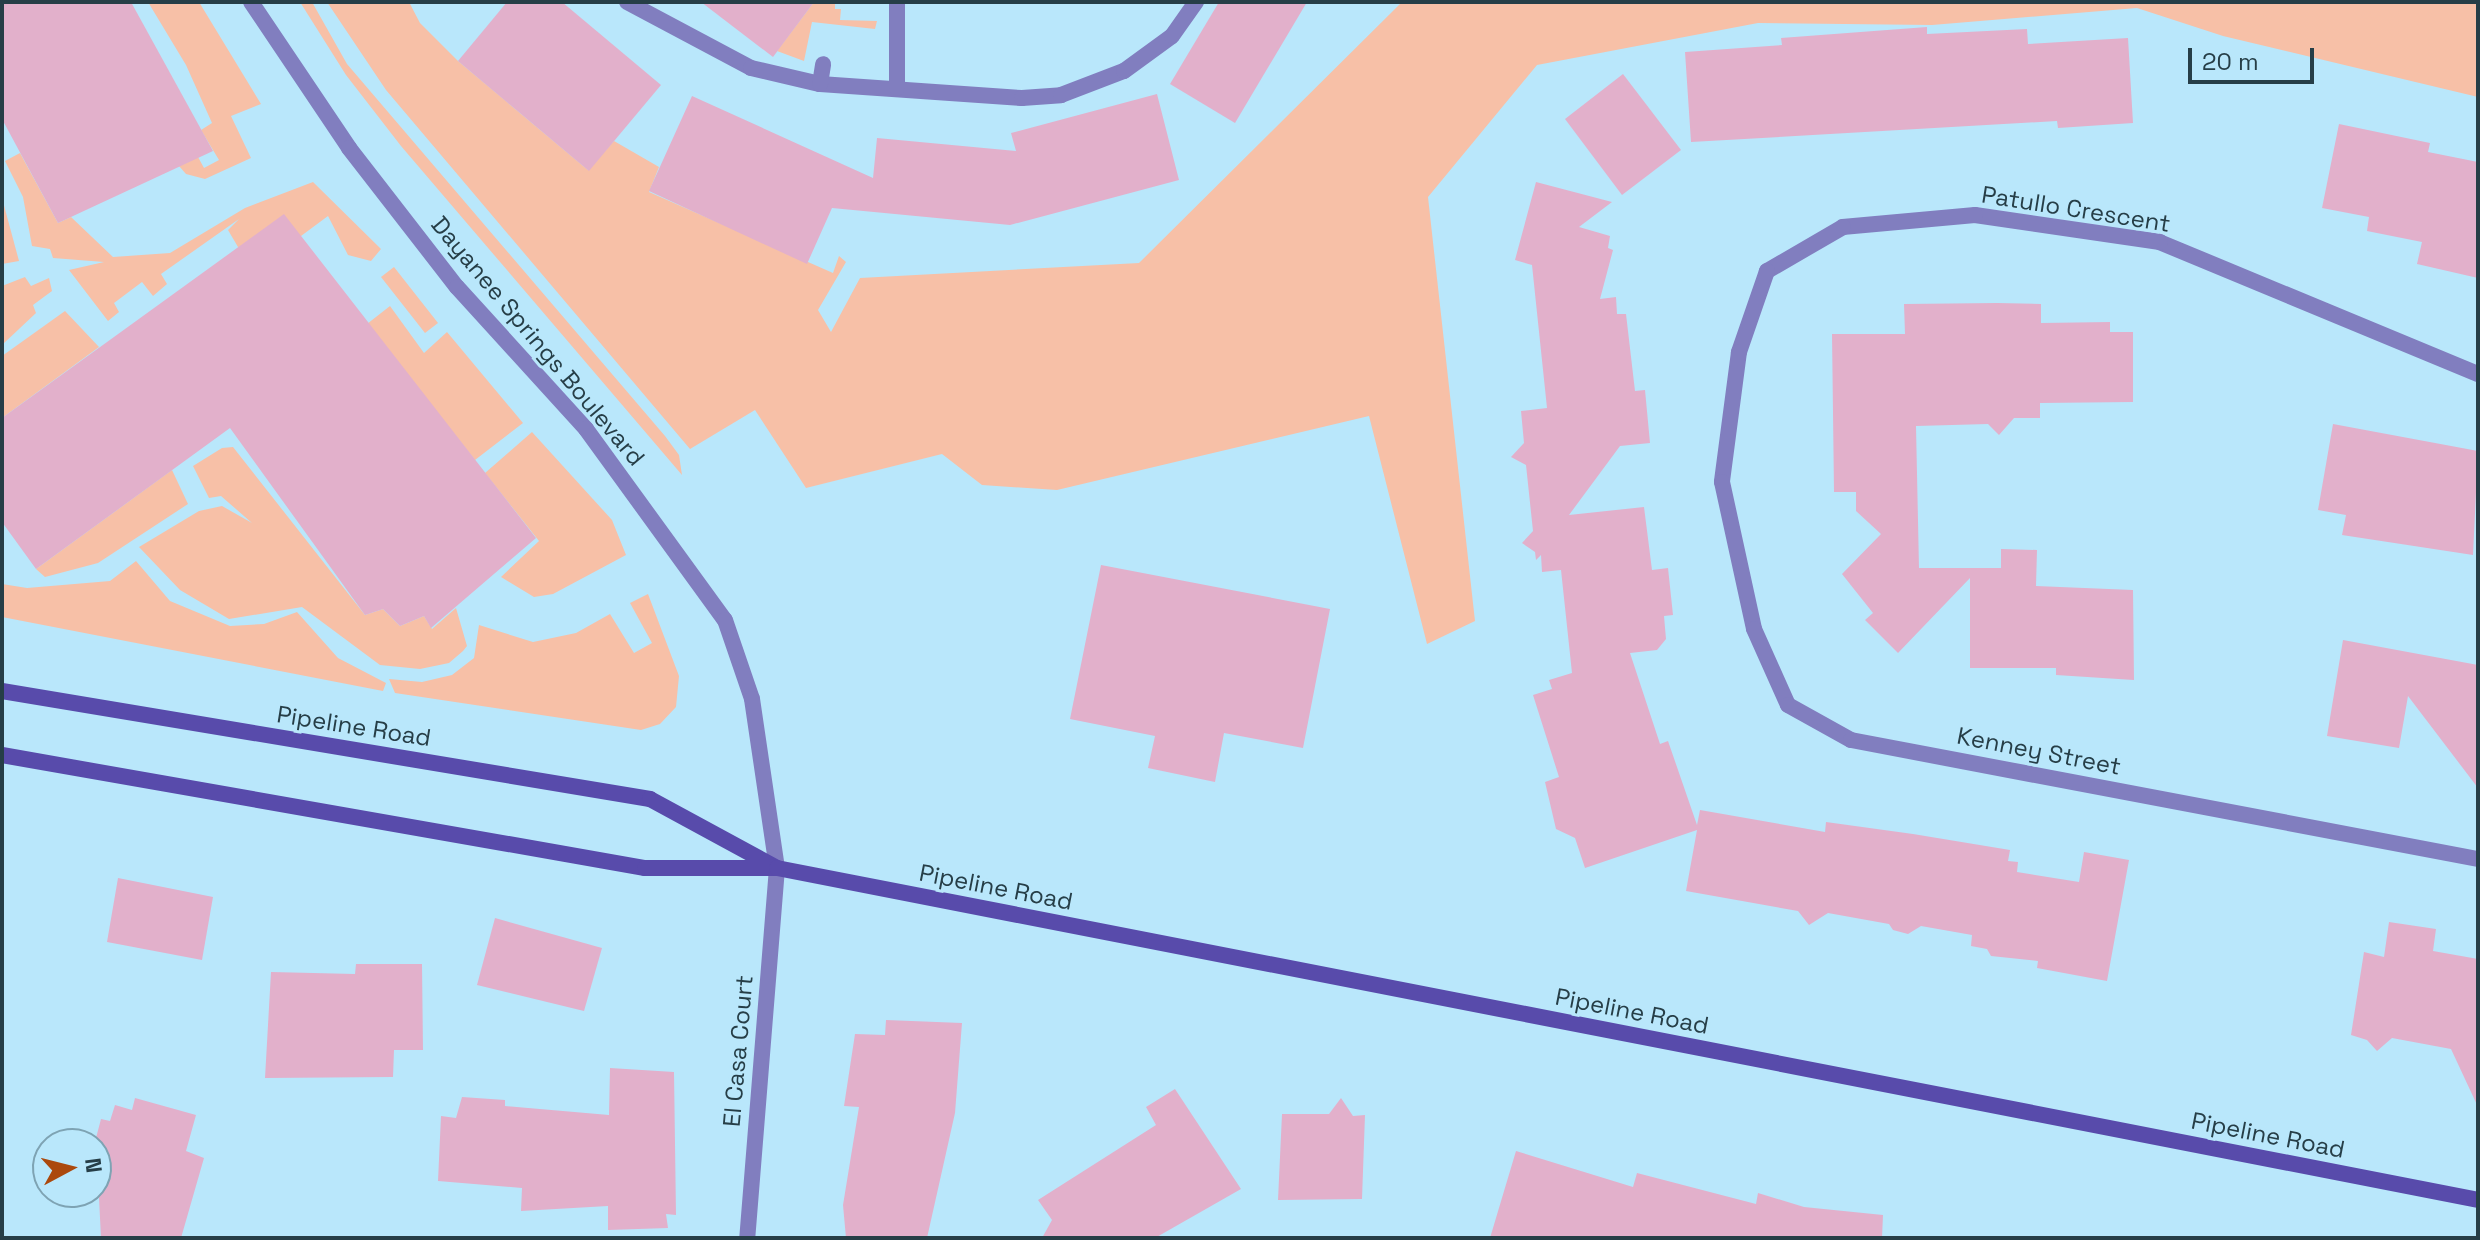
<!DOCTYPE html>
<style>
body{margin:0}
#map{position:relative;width:2480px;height:1240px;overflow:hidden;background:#b9e7fb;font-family:"Space Grotesk",sans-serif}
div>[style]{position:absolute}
.green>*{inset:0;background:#f7c0a7}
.building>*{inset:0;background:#e2b0cb}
.service>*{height:16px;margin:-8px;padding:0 8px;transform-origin:8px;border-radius:8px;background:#817ebf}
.minor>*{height:16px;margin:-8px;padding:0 8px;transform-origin:8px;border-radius:8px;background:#817ebf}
.secondary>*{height:16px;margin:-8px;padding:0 8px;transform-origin:8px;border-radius:8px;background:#584bab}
span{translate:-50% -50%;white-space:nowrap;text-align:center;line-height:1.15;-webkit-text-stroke:6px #b9e7fb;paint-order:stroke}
.street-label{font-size:24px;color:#263e47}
.frame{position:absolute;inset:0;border:4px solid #263e47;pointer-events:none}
.north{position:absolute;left:32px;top:1128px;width:80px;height:80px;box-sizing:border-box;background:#b9e7fb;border:2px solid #7ea3b3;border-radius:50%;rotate:83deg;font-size:22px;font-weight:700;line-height:32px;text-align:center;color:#263e47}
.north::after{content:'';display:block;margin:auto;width:28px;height:36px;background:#ab490d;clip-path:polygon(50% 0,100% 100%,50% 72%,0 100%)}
.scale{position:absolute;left:2188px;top:48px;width:126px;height:36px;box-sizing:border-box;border:4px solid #263e47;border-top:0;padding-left:10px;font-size:24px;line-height:28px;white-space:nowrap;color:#263e47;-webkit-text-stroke:6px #b9e7fb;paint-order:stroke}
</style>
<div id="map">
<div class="green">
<i style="clip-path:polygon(148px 2px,199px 2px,261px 104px,231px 116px,251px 158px,205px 179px,186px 174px,179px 166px,198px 157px,204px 168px,219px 160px,201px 130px,212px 123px,186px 65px)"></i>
<i style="clip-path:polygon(300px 2px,312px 2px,347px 64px,665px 436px,679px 455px,682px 475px,401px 146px,346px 75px)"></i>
<i style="clip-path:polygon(327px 2px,409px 2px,420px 23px,458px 61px,588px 170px,614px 141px,659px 167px,649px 192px,833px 273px,839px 256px,846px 262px,818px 310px,831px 332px,860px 278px,1139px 263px,1402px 2px,2478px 2px,2478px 97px,2223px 36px,2137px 8px,1932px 25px,1758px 23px,1537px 65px,1428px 197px,1475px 621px,1427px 644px,1369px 416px,1057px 490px,982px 485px,942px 454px,806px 488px,755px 410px,690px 449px,386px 90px)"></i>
<i style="clip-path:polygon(814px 2px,835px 2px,835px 9px,841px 9px,840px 20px,877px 21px,875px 29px,812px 22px,804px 61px,777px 51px)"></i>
<i style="clip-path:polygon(20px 153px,58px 223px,71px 217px,113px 257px,170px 253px,245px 208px,313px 182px,381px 249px,371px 261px,348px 255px,328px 216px,301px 236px,238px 247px,228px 230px,239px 219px,161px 274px,167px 284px,153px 296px,142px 282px,114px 303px,119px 312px,108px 321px,69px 270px,104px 262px,53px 258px,50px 249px,32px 246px,23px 197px,5px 161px)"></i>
<i style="clip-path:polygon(2px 198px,19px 261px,2px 264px)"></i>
<i style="clip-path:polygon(394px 267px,438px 323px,425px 333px,381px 277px)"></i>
<i style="clip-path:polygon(25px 277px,31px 286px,49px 278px,52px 291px,33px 305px,36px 313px,2px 345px,2px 286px)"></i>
<i style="clip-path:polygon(390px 306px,424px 353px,447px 332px,523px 423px,475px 460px,367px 324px)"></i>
<i style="clip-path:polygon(65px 311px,99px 347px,2px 418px,2px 356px)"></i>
<i style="clip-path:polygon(532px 432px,612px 520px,626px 555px,553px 594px,534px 597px,501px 577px,539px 541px,485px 473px)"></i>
<i style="clip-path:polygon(233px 447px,365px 615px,383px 609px,400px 626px,424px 616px,432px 629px,456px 608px,467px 646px,463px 651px,449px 663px,420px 669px,380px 665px,302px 607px,229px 619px,180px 590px,139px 547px,199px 511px,222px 506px,252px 523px,221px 496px,209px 498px,193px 466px,222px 448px)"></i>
<i style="clip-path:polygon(172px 470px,188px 504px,98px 563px,45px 577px,36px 569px)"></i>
<i style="clip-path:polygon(136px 561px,170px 601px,230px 626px,264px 624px,297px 612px,338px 658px,386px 683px,383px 691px,2px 617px,2px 584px,27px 588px,110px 581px)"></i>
<i style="clip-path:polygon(648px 594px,679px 676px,676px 707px,660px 724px,641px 730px,395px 693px,389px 679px,422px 682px,452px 675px,474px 658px,479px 625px,533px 642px,576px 633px,610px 614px,634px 653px,652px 643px,630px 603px)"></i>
</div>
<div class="building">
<i style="clip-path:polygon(2px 2px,131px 2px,213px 151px,58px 223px,2px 119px)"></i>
<i style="clip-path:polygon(507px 2px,562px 2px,661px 85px,589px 171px,458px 61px)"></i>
<i style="clip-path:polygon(701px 2px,814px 2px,773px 57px)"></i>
<i style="clip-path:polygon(1219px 2px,1307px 2px,1235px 123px,1170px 84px)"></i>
<i style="clip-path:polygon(1927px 27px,1927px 34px,2027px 29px,2028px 44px,2128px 38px,2133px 123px,2058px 128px,2057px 121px,1691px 142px,1685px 52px,1782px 45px,1781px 38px)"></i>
<i style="clip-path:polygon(1623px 74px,1681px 150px,1622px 195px,1565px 119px)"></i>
<i style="clip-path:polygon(1157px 94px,1179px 180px,1010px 225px,832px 208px,807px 264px,649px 191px,692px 96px,873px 178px,877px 138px,1016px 151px,1011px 133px)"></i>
<i style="clip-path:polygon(2339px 124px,2430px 143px,2428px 152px,2478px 162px,2478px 278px,2417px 264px,2422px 242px,2367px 231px,2369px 217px,2322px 208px)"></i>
<i style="clip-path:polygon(1536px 182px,1612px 202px,1579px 227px,1610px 236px,1608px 248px,1613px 250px,1600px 299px,1616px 297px,1617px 314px,1626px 314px,1635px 391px,1645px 390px,1650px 443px,1620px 446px,1569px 515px,1644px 507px,1652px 570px,1668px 568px,1673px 615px,1664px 616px,1666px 639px,1657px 650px,1630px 653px,1660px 744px,1668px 741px,1697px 825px,1700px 810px,1825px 832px,1826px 822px,1913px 834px,2010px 850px,2008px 861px,2018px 862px,2017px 872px,2079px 882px,2084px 852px,2129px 860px,2107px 981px,2037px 968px,2038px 961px,1991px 956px,1987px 949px,1971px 946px,1972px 935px,1921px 926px,1908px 934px,1893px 930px,1889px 924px,1828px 913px,1809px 925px,1798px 911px,1686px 891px,1697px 830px,1585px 868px,1575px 838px,1556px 829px,1545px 782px,1559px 777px,1533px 695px,1552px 689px,1549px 680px,1572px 673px,1561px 570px,1542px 572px,1541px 555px,1536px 560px,1535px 552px,1522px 543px,1533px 531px,1526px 465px,1511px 457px,1524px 443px,1521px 411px,1547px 408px,1532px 265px,1515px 260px)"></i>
<i style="clip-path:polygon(284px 214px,536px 538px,431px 628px,424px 616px,400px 626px,383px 609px,365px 615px,230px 428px,36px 569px,2px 522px,2px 418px)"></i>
<i style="clip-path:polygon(1997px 303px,2041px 304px,2041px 323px,2110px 322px,2110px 332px,2133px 332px,2133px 402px,2040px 403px,2040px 418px,2014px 418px,1999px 435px,1988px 424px,1916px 426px,1919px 568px,2001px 568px,2001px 549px,2037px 550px,2036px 586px,2133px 590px,2134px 680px,2056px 675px,2056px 668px,1970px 668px,1970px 578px,1898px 653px,1865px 620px,1873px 613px,1842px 574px,1881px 534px,1856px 511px,1856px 492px,1834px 492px,1832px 334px,1905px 334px,1904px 304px)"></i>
<i style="clip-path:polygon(2333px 424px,2478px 451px,2473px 555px,2342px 535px,2346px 515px,2318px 510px)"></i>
<i style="clip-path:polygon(1101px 565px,1330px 609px,1303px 748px,1224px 733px,1215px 782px,1148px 768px,1155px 736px,1070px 719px)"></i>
<i style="clip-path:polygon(2343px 640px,2478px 665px,2478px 788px,2408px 696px,2399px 748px,2327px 736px)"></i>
<i style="clip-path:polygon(118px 878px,213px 897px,202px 960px,107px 942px)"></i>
<i style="clip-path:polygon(495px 918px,602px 948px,584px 1011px,477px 985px)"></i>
<i style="clip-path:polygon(2389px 922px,2436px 929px,2433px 951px,2478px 959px,2478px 1107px,2451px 1049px,2392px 1038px,2377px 1051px,2367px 1040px,2351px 1035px,2364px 952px,2384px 957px)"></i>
<i style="clip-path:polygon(356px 964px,422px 964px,423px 1050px,394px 1050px,393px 1077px,265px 1078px,271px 972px,355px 974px)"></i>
<i style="clip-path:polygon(886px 1020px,962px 1023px,955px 1113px,927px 1238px,846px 1238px,843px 1205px,859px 1107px,844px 1106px,855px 1034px,885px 1035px)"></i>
<i style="clip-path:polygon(610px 1068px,674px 1072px,676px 1215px,666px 1214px,668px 1228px,608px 1230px,608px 1206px,521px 1211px,522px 1188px,438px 1181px,441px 1116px,456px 1118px,462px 1097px,505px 1100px,505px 1106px,609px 1115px)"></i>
<i style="clip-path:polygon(1175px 1089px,1241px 1189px,1155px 1238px,1042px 1238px,1052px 1220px,1038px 1200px,1156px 1125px,1146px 1107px)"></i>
<i style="clip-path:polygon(135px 1098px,196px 1115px,186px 1151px,204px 1158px,181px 1238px,101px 1238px,96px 1138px,101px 1119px,110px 1121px,115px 1105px,132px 1110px)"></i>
<i style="clip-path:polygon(1341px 1098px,1353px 1116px,1365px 1115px,1362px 1199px,1278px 1200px,1282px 1114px,1329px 1114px)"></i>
<i style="clip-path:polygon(1516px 1151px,1633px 1187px,1637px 1173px,1756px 1204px,1758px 1193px,1804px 1207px,1883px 1215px,1882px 1238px,1490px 1238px)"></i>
</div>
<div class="service">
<i style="left:627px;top:2px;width:140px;rotate:28deg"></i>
<i style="left:751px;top:68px;width:71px;rotate:13.1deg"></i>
<i style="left:820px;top:84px;width:202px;rotate:4deg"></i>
<i style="left:1022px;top:98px;width:39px;rotate:-4deg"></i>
<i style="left:1061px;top:95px;width:67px;rotate:-20.9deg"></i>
<i style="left:1124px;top:71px;width:59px;rotate:-36.1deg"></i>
<i style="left:1172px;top:36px;width:42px;rotate:-54.8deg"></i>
<i style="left:820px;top:84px;width:20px;rotate:-81deg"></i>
<i style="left:897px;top:88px;width:86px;rotate:-90deg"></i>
</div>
<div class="minor">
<i style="left:251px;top:2px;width:176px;rotate:56.1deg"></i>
<i style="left:349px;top:148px;width:176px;rotate:52.2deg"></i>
<i style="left:457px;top:287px;width:192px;rotate:47.7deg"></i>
<i style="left:586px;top:429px;width:236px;rotate:54deg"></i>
<i style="left:725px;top:620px;width:83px;rotate:71.1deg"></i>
<i style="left:752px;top:699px;width:171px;rotate:81.6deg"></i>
<i style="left:777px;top:868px;width:371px;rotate:94.6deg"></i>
<i style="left:2478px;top:374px;width:344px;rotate:-157.5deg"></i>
<i style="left:2160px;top:242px;width:187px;rotate:-171.7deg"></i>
<i style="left:1975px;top:215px;width:133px;rotate:174.8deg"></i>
<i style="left:1843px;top:227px;width:88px;rotate:149.9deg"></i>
<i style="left:1767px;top:271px;width:86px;rotate:109.1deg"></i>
<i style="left:1739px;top:352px;width:131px;rotate:97.5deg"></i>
<i style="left:1722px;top:482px;width:150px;rotate:77.7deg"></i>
<i style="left:1754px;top:629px;width:83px;rotate:65.9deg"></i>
<i style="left:1788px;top:705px;width:72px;rotate:29.1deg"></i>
<i style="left:1851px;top:740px;width:638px;rotate:10.75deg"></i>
</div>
<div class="secondary">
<i style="left:2px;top:691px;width:657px;rotate:9.46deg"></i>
<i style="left:650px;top:799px;width:142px;rotate:28.5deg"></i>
<i style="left:2px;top:755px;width:653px;rotate:9.97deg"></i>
<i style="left:645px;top:868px;width:132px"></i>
<i style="left:777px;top:868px;width:1733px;rotate:11.04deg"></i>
</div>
<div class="street-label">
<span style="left:2076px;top:209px;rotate:9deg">Patullo Crescent</span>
<span style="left:538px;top:341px;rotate:50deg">Dayanee Springs Boulevard</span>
<span style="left:354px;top:726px;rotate:9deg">Pipeline Road</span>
<span style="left:2039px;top:751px;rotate:11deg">Kenney Street</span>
<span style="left:996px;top:887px;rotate:11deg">Pipeline Road</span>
<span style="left:1632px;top:1011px;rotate:11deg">Pipeline Road</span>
<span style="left:738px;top:1051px;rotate:-85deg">El Casa Court</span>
<span style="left:2268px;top:1135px;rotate:11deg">Pipeline Road</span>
</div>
<div class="frame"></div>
<div class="north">N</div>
<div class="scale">20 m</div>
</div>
